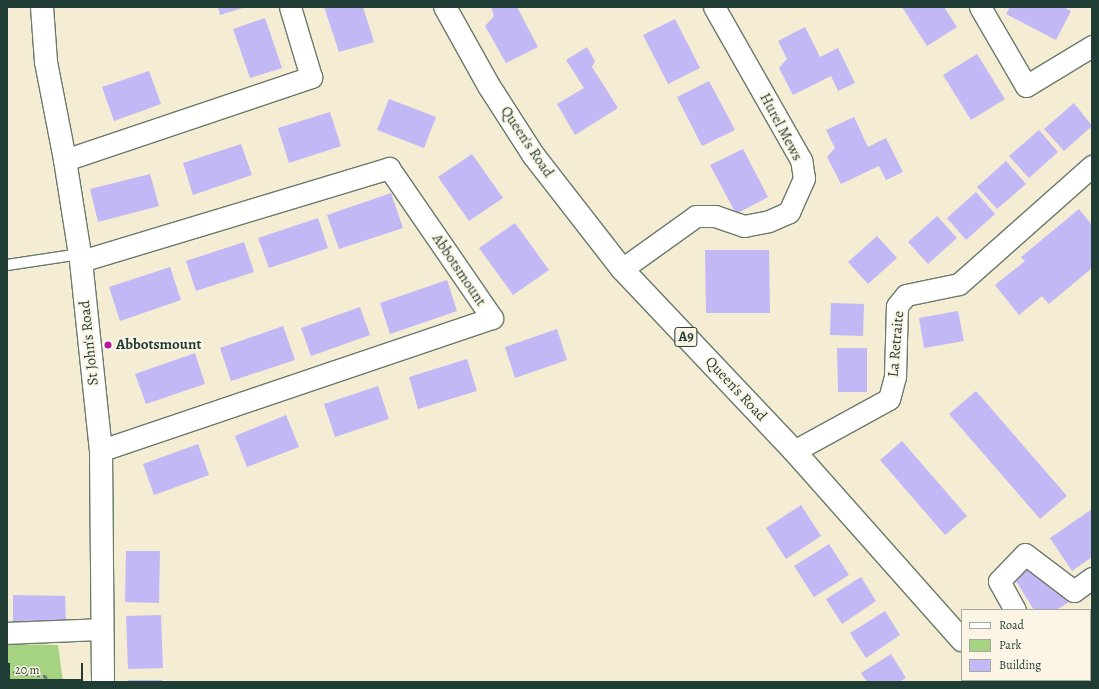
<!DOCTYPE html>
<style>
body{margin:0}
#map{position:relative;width:1099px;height:689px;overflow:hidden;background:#f4ecd3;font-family:Alegreya,serif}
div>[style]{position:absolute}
.green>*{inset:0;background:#a5d381}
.building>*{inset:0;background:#c3b8f6}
.path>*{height:2.5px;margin-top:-1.25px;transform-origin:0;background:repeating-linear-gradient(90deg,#6a7a6c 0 3px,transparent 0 6px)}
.roads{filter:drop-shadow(1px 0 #6a7a6c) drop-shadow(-1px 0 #6a7a6c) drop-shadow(0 1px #6a7a6c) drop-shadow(0 -1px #6a7a6c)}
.service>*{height:10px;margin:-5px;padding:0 5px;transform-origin:5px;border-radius:5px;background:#fff}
.minor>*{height:21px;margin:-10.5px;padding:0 10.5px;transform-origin:10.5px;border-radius:10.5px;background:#fff}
.secondary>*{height:22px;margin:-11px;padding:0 11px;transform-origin:11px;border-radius:11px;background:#fff}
.primary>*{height:22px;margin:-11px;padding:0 11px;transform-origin:11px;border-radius:11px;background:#fff}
.dots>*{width:11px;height:11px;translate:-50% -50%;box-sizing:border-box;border:2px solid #fcf5e5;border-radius:50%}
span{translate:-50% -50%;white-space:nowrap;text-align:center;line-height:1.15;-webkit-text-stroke:4px #fcf5e5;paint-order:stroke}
.shield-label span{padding:1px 3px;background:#fcf5e5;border:1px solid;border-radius:3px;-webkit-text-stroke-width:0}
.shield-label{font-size:14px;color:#1f3d34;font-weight:700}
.street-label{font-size:15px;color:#1f3d34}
.poi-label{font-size:15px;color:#1f3d34;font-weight:700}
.left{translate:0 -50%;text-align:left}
.frame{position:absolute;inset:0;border:8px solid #1f3d34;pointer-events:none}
.legend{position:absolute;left:961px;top:609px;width:130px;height:72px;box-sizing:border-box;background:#fcf5e5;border:1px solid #a4ab9e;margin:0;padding:5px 7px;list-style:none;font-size:12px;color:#1f3d34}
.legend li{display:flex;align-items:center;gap:8px;height:20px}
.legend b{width:20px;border:1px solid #a4ab9e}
.scale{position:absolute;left:8px;top:663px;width:75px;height:18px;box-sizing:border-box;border:2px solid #1f3d34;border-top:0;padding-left:5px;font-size:12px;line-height:14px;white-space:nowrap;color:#1f3d34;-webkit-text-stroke:3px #fcf5e5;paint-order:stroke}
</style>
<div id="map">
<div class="green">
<i style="clip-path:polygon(7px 644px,58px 645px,63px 682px,7px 682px)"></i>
</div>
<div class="building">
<i style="clip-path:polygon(218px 7px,246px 7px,220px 15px)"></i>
<i style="clip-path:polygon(324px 7px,363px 7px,374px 42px,339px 52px)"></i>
<i style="clip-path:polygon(491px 7px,517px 7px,538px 47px,506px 63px,485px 26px,494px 16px)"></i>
<i style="clip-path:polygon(902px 7px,944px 7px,957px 27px,927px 46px)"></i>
<i style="clip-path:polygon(1010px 7px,1063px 7px,1071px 11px,1056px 40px,1006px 14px)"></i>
<i style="clip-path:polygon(265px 18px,282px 68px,250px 78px,233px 29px)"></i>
<i style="clip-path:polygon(675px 19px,700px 68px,668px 84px,643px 35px)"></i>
<i style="clip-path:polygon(805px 27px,820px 57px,838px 48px,855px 83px,838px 91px,831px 76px,793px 95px,779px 68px,787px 59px,778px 41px)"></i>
<i style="clip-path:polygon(587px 47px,595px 61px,592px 67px,618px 108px,575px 135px,557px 104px,584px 88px,566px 60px)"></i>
<i style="clip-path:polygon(977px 54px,1005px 99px,971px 120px,943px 75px)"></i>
<i style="clip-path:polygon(149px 71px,161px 104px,114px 121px,102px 87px)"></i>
<i style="clip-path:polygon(709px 81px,735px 130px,702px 146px,677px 97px)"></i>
<i style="clip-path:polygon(389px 99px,436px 117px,424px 148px,377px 130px)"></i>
<i style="clip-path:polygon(1074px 103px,1092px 126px,1064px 151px,1044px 129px)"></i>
<i style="clip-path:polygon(330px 112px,341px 146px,289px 163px,278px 128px)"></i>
<i style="clip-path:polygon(854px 117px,868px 147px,886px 138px,903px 172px,886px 180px,879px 166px,841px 184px,827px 157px,835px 148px,826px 130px)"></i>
<i style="clip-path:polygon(1039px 130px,1058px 152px,1029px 178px,1009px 156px)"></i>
<i style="clip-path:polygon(241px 144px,252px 175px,193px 195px,183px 163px)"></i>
<i style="clip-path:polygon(743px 149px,768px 197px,736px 214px,710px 165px)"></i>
<i style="clip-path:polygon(472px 154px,503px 198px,469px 221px,438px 177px)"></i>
<i style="clip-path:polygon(1006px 161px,1026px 184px,997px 209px,977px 187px)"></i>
<i style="clip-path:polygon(150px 174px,159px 206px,98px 222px,90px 189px)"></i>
<i style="clip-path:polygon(976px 192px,995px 214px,966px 240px,947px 218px)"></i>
<i style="clip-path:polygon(391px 193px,403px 228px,339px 249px,327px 215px)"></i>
<i style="clip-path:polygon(1079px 209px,1092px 225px,1092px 268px,1049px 304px,1042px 296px,1019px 315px,995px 285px,1025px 261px,1021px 257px)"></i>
<i style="clip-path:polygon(937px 216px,957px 238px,928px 264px,908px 242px)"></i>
<i style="clip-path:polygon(318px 218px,328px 248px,269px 268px,258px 238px)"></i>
<i style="clip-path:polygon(515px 223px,549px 270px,513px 295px,479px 248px)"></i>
<i style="clip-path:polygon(877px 236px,897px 258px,868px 284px,848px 262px)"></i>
<i style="clip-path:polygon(244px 242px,254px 272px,196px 291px,186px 261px)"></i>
<i style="clip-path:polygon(705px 250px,769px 250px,770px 313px,706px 313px)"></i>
<i style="clip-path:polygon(170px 267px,181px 300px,120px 321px,109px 287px)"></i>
<i style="clip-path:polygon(447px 280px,457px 311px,390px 334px,380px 303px)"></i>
<i style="clip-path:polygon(831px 303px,864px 304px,863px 336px,830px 335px)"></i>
<i style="clip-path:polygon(360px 307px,370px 335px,311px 356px,301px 328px)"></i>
<i style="clip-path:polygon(958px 311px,964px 341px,924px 348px,919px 318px)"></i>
<i style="clip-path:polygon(283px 326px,295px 360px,231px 381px,220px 348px)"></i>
<i style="clip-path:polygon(557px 329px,567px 360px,515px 378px,505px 347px)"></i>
<i style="clip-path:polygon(837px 348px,867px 348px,867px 392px,838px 392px)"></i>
<i style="clip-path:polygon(195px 353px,205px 384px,146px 404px,135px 374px)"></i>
<i style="clip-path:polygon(467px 359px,477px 391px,418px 409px,409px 377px)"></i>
<i style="clip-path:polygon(378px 386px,389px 419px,335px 437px,324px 404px)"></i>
<i style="clip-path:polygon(976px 391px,1067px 496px,1040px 519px,949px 414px)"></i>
<i style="clip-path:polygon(286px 415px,299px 447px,247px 467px,235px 436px)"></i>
<i style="clip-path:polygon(902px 441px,967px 516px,945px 535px,880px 460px)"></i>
<i style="clip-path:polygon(198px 444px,209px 475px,154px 495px,143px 464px)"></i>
<i style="clip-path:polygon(801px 505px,821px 536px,786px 559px,766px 528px)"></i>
<i style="clip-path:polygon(1092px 509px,1092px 557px,1072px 571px,1050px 538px)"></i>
<i style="clip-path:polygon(829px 544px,849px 575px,814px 597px,794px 566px)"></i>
<i style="clip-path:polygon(126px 551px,160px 551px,159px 603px,125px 602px)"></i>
<i style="clip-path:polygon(1031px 563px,1074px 599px,1056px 610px,1034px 610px,1016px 581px)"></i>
<i style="clip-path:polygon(861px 577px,876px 601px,842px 624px,826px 599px)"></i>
<i style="clip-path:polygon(13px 595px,65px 596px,66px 623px,13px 622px)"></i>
<i style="clip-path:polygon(885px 611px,900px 635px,866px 658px,850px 633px)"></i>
<i style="clip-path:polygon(161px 615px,163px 668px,128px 669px,126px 616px)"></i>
<i style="clip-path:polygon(1090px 621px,1092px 623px,1092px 641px,1090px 639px)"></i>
<i style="clip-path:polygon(891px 654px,906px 678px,899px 682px,867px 682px,861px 673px)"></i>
<i style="clip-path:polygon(1092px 661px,1092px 682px,1074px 682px,1090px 680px)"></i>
<i style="clip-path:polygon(128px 680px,162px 680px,162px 682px,128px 682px)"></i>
</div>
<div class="path">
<i style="left:7px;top:672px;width:39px;rotate:6deg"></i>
<i style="left:46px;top:676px;width:6px;rotate:90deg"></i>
</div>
<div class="roads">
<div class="service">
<i style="left:7px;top:265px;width:74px;rotate:-8.6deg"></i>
</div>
<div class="minor">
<i style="left:980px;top:7px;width:91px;rotate:59.8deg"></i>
<i style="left:1026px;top:86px;width:77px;rotate:-31.2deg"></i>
<i style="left:65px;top:160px;width:260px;rotate:-18.6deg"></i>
<i style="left:311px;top:77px;width:73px;rotate:-106.7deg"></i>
<i style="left:81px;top:261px;width:322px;rotate:-16.8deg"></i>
<i style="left:389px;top:168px;width:182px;rotate:55.5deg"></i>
<i style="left:492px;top:318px;width:413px;rotate:161.3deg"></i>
<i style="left:622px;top:269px;width:91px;rotate:-35.6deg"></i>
<i style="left:696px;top:216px;width:19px"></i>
<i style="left:715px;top:216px;width:31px;rotate:19deg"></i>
<i style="left:744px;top:226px;width:25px;rotate:-11deg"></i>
<i style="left:769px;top:221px;width:22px;rotate:-24deg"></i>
<i style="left:789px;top:212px;width:37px;rotate:-66deg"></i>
<i style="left:804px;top:178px;width:18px;rotate:-99deg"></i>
<i style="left:801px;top:160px;width:176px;rotate:-119.6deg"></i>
<i style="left:794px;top:451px;width:108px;rotate:-28.7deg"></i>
<i style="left:889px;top:399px;width:24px;rotate:-75deg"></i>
<i style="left:895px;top:376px;width:70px;rotate:-88.4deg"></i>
<i style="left:897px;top:306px;width:14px;rotate:-51deg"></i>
<i style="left:906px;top:295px;width:54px;rotate:-11.7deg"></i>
<i style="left:959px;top:284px;width:178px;rotate:-41.6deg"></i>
<i style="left:1015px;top:610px;width:33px;rotate:-119deg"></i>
<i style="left:999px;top:581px;width:37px;rotate:-46deg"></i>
<i style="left:1025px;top:554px;width:61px;rotate:37.1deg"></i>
<i style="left:1074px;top:591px;width:22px;rotate:-36deg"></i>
<i style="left:7px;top:633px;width:94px;rotate:-2.4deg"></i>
<i style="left:1056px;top:680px;width:2px;rotate:63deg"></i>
</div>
<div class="secondary">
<i style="left:42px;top:7px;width:55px;rotate:85.8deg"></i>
<i style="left:46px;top:62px;width:100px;rotate:79deg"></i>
<i style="left:65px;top:160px;width:102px;rotate:81deg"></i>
<i style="left:81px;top:261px;width:190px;rotate:84deg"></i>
<i style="left:101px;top:450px;width:232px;rotate:89.5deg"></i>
</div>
<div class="primary">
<i style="left:445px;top:7px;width:90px;rotate:60.9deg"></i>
<i style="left:489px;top:86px;width:83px;rotate:57.3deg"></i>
<i style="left:534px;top:156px;width:143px;rotate:52.1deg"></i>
<i style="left:622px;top:269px;width:250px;rotate:46.6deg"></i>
<i style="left:794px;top:451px;width:253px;rotate:48.4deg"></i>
<i style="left:993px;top:680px;width:3px;rotate:45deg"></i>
</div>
</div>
<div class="dots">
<i style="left:108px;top:345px;background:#b5179e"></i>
</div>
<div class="shield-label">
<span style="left:686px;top:337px">A9</span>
</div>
<div class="street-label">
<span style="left:781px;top:127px;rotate:62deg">Hurel Mews</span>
<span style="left:527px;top:142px;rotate:56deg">Queen's Road</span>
<span style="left:459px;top:270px;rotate:56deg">Abbotsmount</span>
<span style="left:89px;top:343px;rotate:-96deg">St John's Road</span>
<span style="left:896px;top:344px;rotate:-85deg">La Retraite</span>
<span style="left:736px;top:389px;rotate:47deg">Queen's Road</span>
</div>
<div class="poi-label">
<span class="left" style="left:116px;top:345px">Abbotsmount</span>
</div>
<div class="frame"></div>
<ul class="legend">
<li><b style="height:5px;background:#fff"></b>Road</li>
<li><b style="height:11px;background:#a5d381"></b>Park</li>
<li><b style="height:11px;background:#c3b8f6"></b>Building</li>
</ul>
<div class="scale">20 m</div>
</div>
